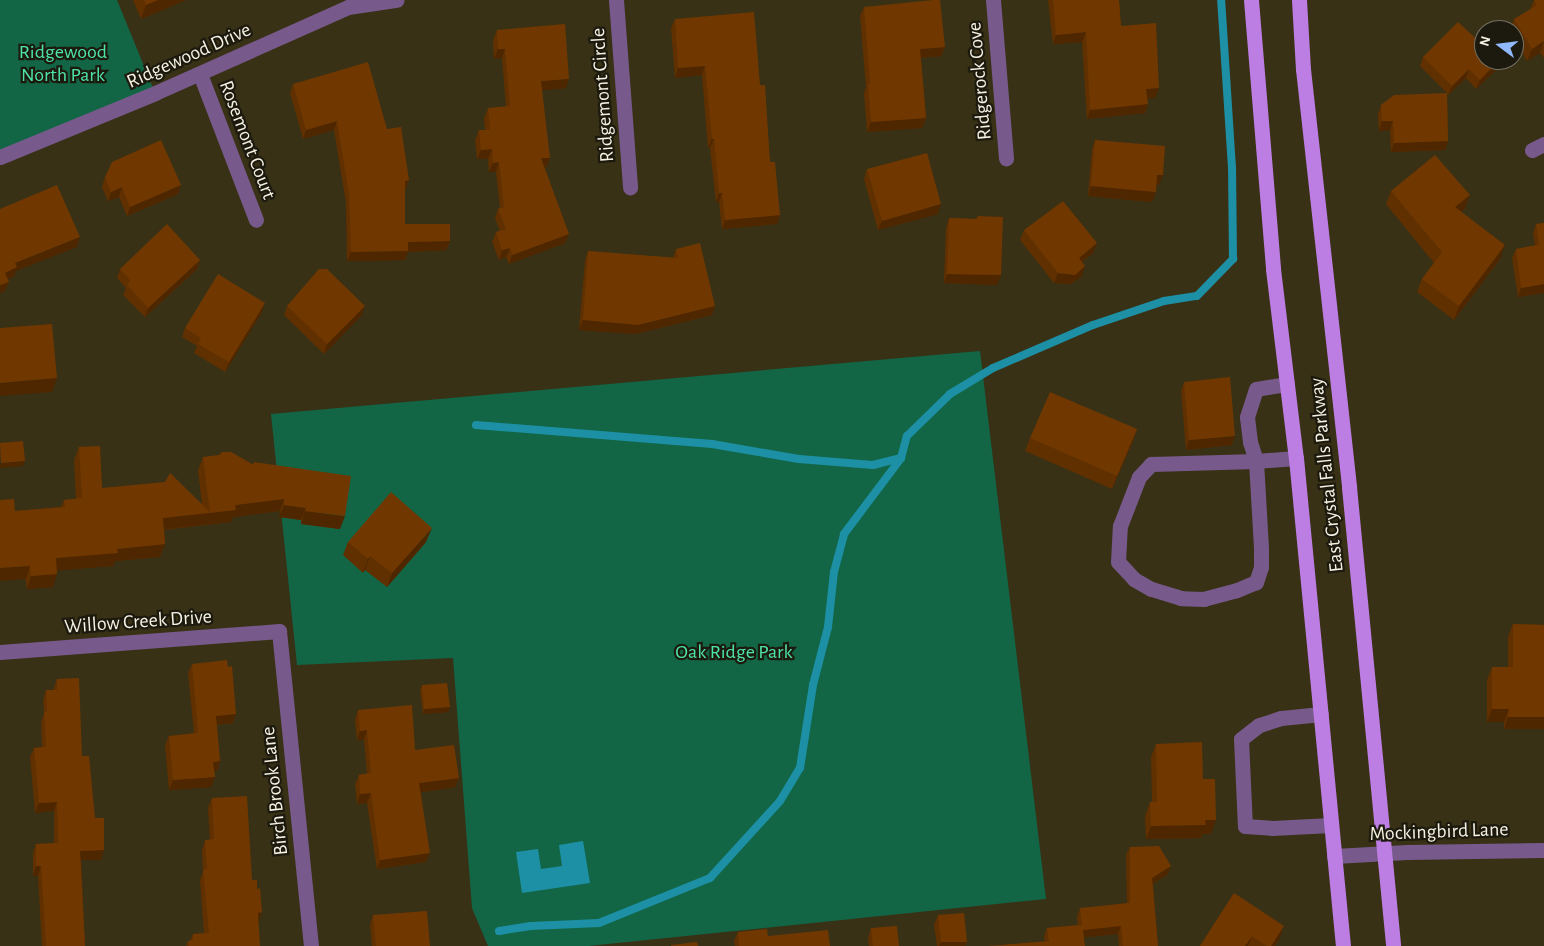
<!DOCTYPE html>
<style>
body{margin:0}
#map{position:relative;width:1544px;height:946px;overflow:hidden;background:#383116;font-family:"Alegreya Sans",sans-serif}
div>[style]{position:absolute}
.green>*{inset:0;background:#126646}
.water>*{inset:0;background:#1d90a5}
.stream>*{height:8px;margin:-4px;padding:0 4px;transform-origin:4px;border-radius:4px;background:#1d90a5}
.minor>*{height:15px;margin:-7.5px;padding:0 7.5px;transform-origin:7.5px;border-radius:7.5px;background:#775a8b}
.major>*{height:15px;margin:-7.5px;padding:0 7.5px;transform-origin:7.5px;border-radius:7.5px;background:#bd7ee3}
.wall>*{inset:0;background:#603000}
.shaded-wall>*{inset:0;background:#4e2700}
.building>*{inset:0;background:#703800}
span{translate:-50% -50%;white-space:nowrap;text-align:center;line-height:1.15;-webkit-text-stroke:4.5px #1c190e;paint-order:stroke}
.park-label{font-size:20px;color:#4ee4a8}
.street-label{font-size:20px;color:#f6f2e2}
.north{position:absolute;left:1474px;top:20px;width:50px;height:50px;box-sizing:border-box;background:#1c190e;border:1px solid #737063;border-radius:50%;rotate:285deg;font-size:14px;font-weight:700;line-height:20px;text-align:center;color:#f6f2e2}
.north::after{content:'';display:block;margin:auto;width:18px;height:22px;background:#90b8fd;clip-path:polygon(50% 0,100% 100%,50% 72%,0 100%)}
</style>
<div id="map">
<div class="green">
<i style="clip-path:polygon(0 0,117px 0,155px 93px,0 157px)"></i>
<i style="clip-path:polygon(980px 351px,1046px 899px,588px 946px,488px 946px,472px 908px,453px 658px,297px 665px,271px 414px)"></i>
</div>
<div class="water">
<i style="clip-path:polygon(583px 841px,590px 883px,522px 893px,516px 852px,538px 849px,541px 869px,562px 866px,559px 845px)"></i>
</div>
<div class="stream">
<i style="left:476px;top:425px;width:237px;rotate:4.6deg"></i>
<i style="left:712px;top:444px;width:88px;rotate:9.8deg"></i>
<i style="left:799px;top:459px;width:74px;rotate:4.6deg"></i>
<i style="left:873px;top:465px;width:29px;rotate:-14deg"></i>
<i style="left:499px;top:931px;width:32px;rotate:-9deg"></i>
<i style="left:531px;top:926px;width:68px;rotate:-2.5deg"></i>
<i style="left:599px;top:923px;width:120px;rotate:-22.1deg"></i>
<i style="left:710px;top:878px;width:104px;rotate:-47.7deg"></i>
<i style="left:780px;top:801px;width:39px;rotate:-59deg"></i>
<i style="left:800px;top:768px;width:84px;rotate:-81.1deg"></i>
<i style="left:813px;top:685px;width:60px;rotate:-75.5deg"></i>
<i style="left:828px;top:627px;width:55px;rotate:-83.8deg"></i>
<i style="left:834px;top:572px;width:39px;rotate:-75deg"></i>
<i style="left:844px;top:534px;width:95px;rotate:-53.1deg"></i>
<i style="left:901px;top:458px;width:23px;rotate:-75deg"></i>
<i style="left:907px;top:436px;width:60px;rotate:-44.3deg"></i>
<i style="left:950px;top:394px;width:50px;rotate:-31.2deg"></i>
<i style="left:993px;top:368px;width:109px;rotate:-23.3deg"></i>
<i style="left:1093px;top:325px;width:75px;rotate:-18.7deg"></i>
<i style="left:1164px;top:301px;width:33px;rotate:-9deg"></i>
<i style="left:1197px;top:296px;width:52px;rotate:-45.8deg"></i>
<i style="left:1233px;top:259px;width:91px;rotate:-90.6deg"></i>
<i style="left:1232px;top:168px;width:168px;rotate:-93.7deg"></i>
</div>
<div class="minor">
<i style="left:616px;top:0;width:188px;rotate:85.7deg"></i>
<i style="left:993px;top:0;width:159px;rotate:85.3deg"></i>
<i style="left:200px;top:74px;width:156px;rotate:69deg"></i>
<i style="left:1532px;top:150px;width:13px;rotate:-27deg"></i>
<i style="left:0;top:157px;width:168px;rotate:-22.4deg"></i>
<i style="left:155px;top:93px;width:211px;rotate:-24deg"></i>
<i style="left:348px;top:7px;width:49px;rotate:-8.3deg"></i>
<i style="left:1287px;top:384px;width:31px;rotate:171deg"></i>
<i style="left:1256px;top:389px;width:29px;rotate:108deg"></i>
<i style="left:1247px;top:417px;width:25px;rotate:83deg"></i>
<i style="left:1250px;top:442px;width:20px;rotate:72deg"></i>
<i style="left:1256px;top:461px;width:40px;rotate:-4.3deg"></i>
<i style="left:1256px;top:461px;width:87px;rotate:86.7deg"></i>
<i style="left:1261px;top:548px;width:19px;rotate:90deg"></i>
<i style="left:1261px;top:567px;width:16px;rotate:108deg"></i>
<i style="left:1256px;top:582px;width:21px;rotate:157deg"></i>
<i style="left:1237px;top:590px;width:34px;rotate:165deg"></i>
<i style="left:1204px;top:599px;width:23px;rotate:-178deg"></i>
<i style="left:1181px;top:598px;width:31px;rotate:-163deg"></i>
<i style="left:1151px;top:589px;width:20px;rotate:-150deg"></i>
<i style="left:1134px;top:579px;width:23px;rotate:-133deg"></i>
<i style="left:1118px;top:562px;width:36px;rotate:-87deg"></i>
<i style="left:1120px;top:526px;width:53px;rotate:-68.8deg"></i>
<i style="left:1139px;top:477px;width:18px;rotate:-47deg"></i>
<i style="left:1151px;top:464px;width:105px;rotate:-1.6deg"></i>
<i style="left:0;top:652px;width:280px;rotate:-4.3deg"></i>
<i style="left:279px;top:631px;width:317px;rotate:84.2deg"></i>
<i style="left:1321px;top:714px;width:40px;rotate:174.3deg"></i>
<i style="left:1281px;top:718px;width:23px;rotate:162deg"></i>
<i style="left:1259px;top:725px;width:23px;rotate:142deg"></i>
<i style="left:1241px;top:739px;width:87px;rotate:87.4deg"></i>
<i style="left:1245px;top:826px;width:27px;rotate:4deg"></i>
<i style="left:1272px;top:828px;width:59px;rotate:-2.9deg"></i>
<i style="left:1334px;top:856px;width:73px;rotate:-3.1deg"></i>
<i style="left:1407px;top:852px;width:137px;rotate:-0.8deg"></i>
</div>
<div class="major">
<i style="left:1251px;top:0;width:270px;rotate:85.3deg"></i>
<i style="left:1273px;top:269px;width:190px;rotate:83.1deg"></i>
<i style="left:1296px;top:458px;width:490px;rotate:84.5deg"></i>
<i style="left:1299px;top:0;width:69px;rotate:86.7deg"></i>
<i style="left:1303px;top:69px;width:421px;rotate:83.7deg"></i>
<i style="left:1349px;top:487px;width:461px;rotate:84.5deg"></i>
</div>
<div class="wall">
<i style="clip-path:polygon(133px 0,186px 0,141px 19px)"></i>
<i style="clip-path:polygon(1048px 0,1119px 0,1121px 26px,1155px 98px,1147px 98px,1148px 104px,1145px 113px,1087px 119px,1082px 42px,1053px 44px)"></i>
<i style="clip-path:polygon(1534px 0,1544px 0,1544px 58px,1540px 53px,1527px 61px,1514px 39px,1514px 30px,1510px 30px,1514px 19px,1530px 10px)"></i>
<i style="clip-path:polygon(864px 7px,945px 47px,941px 56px,921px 58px,926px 118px,922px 128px,867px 132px,864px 93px,866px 87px,860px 16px)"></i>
<i style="clip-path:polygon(675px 19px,760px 85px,770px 162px,780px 215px,777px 224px,722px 229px,719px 202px,716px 202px,710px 148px,708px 148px,702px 75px,675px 78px,671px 28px)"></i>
<i style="clip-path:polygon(497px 30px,566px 88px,542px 90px,547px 167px,544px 167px,565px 243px,509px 264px,506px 257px,499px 260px,492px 242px,496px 232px,500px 231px,495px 218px,498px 209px,500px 208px,496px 172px,489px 172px,488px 159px,477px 159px,475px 140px,479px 130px,485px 130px,484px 118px,488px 108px,506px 107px,502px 58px,494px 59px,493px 40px)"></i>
<i style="clip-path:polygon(1423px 57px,1499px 60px,1496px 70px,1476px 89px,1466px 78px,1448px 95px,1447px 93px,1448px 141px,1445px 150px,1391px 152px,1390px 130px,1379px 131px,1378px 115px,1381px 105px,1447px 93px,1420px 66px)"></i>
<i style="clip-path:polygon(293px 84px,387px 129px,409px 180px,405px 190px,405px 224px,450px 241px,446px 250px,408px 252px,405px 260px,347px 261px,346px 203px,334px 130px,303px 139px,290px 93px)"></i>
<i style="clip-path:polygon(1095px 140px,1159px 185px,1156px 184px,1152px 202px,1088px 196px,1092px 149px)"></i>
<i style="clip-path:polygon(867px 169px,938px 214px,878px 230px,864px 179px)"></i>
<i style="clip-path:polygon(105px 177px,178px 194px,127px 216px,119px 197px,108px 201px,102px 187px)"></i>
<i style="clip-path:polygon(1391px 191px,1465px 208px,1461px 212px,1500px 259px,1454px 320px,1417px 292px,1422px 279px,1434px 263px,1386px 204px)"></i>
<i style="clip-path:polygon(978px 216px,997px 285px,944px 283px,946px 228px,949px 218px,976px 219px)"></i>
<i style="clip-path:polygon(1544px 223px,1544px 293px,1518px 297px,1512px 258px,1516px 249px,1535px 245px,1533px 233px,1536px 224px)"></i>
<i style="clip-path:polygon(1024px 230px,1093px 253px,1082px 262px,1082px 276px,1071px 284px,1054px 283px,1020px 240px)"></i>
<i style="clip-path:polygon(676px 249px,712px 315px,635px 334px,579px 330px,585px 261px,588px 251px,673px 258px)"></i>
<i style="clip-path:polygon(200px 260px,197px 269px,145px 317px,123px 295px,126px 288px,117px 278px,120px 269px)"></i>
<i style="clip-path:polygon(287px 306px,362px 315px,324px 354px,284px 315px)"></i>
<i style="clip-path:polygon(262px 312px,225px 372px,194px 353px,197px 346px,182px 337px,185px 328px)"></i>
<i style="clip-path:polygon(1184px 382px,1232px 445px,1186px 450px,1181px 391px)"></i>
<i style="clip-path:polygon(1137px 429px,1132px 443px,1112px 489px,1025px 451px,1030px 438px)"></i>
<i style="clip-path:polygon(79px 447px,102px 488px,202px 505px,198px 470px,203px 457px,253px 464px,254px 462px,340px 529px,301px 524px,301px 520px,279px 517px,280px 511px,233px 517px,231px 522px,164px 530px,165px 544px,160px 557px,115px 561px,113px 566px,57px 570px,53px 587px,27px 589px,15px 511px,61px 507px,64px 500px,76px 499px,74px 460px)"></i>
<i style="clip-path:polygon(348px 542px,426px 542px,387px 587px,365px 570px,363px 573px,343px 555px)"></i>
<i style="clip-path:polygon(1513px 624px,1544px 625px,1544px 729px,1504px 729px,1504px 722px,1487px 722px,1487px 680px,1492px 667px,1508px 667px,1508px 637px)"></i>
<i style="clip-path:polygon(192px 664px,233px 723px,217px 725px,220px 761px,217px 771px,214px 771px,215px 777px,211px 787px,169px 790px,165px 745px,169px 736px,194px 733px,188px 673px)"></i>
<i style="clip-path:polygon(57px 679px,82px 756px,95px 818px,101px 860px,81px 860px,85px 946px,42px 946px,38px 876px,33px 876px,33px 853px,36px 844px,54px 843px,54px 811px,35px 813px,30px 757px,34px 748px,42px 747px,41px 722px,44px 714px,43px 700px,46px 690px,53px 690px)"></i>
<i style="clip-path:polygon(422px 685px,448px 712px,423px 714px,420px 690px)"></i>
<i style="clip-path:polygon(358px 710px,415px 750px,459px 778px,455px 787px,421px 792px,426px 862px,377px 869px,367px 803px,357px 804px,355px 784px,359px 775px,367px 773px,364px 740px,357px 740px,355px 720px)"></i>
<i style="clip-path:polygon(1156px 744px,1203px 779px,1211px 834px,1202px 834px,1201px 838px,1146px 839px,1145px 816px,1150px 802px,1152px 802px,1151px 757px)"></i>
<i style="clip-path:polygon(212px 798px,252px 880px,258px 923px,260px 946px,186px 946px,188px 941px,190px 941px,193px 934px,204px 933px,200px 880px,203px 872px,202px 851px,205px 840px,210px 840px,208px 808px)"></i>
<i style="clip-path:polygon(1130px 847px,1168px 874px,1153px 884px,1158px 946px,1119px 946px,1118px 934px,1045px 941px,1044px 937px,1047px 928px,1078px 925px,1077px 917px,1080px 909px,1127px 903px,1126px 855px)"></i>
<i style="clip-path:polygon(1234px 893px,1279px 940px,1275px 946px,1200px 946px)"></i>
<i style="clip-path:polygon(373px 915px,430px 946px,372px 946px,370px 924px)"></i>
<i style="clip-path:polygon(938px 915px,967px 942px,965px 946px,937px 946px,934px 925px)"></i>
<i style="clip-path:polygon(871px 928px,899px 946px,869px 946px,868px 938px)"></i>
<i style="clip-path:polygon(738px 932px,768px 936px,830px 946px,735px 946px,734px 941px)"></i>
</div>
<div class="shaded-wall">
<i style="clip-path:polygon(158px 0,186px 0,141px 19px,146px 5px)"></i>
<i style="clip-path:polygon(1086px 32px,1082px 42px,1053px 44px,1056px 35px)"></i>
<i style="clip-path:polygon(1544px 41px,1540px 53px,1527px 61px,1532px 49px)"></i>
<i style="clip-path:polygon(945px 47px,941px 56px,917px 58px,920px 49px)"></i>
<i style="clip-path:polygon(498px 49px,505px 49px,502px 58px,494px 59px)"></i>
<i style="clip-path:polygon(1499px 60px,1496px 70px,1476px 89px,1480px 80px)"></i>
<i style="clip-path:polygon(705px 66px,702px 75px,675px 78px,678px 68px)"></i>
<i style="clip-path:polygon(1469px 69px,1466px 78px,1448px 95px,1452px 86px)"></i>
<i style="clip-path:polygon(569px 79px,566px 88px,538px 91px,541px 81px)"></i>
<i style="clip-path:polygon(1159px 88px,1155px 98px,1143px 99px,1146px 89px)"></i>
<i style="clip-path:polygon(1148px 104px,1145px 113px,1087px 119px,1090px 110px)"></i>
<i style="clip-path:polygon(926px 118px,922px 128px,867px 132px,871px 122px)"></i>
<i style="clip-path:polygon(337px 121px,334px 130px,303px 139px,306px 130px)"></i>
<i style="clip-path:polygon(1382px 121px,1393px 121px,1390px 130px,1379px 131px)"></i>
<i style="clip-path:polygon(712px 139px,714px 139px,710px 148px,708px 148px)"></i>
<i style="clip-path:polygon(1448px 141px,1445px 150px,1391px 152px,1394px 143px)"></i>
<i style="clip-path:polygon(492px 149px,488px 159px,477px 159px,481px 150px)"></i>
<i style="clip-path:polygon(541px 158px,550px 158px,547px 167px,537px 168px)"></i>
<i style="clip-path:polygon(499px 162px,496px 172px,489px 172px,493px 163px)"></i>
<i style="clip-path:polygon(1157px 175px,1163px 175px,1159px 185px,1153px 184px)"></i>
<i style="clip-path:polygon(409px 180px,405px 190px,401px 190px,405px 181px)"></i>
<i style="clip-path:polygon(181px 185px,178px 194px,127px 216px,130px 207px)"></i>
<i style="clip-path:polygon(1091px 186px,1156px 192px,1152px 202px,1088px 196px)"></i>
<i style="clip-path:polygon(122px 187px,119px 197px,108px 201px,111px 192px)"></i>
<i style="clip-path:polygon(719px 193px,722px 193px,719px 202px,716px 202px)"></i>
<i style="clip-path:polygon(1470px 195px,1465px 208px,1450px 221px,1455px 207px)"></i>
<i style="clip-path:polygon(941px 204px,938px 214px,878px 230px,882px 221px)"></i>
<i style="clip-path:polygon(780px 215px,777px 224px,722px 229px,725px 220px)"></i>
<i style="clip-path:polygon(569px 234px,565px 243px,509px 264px,512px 255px)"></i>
<i style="clip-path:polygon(80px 237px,77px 247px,16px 271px,14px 277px,1px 282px,5px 273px,15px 263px)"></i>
<i style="clip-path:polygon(450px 241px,446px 250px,408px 252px,405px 260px,347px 261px,351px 252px,408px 242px)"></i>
<i style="clip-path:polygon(1097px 243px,1093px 253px,1075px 267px,1079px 258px)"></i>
<i style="clip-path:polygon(1505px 245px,1500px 259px,1454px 320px,1459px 306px)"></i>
<i style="clip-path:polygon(510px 248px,506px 257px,499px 260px,502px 250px)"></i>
<i style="clip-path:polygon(200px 260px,197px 269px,145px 317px,148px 308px)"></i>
<i style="clip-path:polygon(1085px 266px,1082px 276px,1071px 284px,1054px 283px,1058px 273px)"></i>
<i style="clip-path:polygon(947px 274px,1001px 275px,997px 285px,944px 283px)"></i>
<i style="clip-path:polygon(9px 282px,5px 291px,0 293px,0 285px)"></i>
<i style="clip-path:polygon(1544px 284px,1544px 293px,1518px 297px,1521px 288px)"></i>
<i style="clip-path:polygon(265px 303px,262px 312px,225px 372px,229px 362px)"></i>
<i style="clip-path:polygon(365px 306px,362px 315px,324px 354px,327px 344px)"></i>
<i style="clip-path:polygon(715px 306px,712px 315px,635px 334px,579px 330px,583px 320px)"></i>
<i style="clip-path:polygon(57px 378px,52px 392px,0 396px,0 383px)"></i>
<i style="clip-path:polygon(1137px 429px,1132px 443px,1112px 489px,1117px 476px)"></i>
<i style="clip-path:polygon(1235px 436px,1232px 445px,1186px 450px,1189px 440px)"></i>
<i style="clip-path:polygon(25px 461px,23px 466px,0 468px,1px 463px)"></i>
<i style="clip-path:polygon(284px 499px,280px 511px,233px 517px,231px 522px,158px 530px,163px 518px,233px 510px,235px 505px)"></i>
<i style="clip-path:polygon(284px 505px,306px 508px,301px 520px,279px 517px)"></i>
<i style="clip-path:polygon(305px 511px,345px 516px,340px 529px,301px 524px)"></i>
<i style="clip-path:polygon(432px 528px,426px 542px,387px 587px,392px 573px)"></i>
<i style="clip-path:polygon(165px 544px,160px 557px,115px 561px,113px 566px,52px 571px,56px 558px,117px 549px)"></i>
<i style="clip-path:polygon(370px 556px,365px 570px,363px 573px,368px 559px)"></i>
<i style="clip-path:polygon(30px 566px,26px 579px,0 581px,0 568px)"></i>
<i style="clip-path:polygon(57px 574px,53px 587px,27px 589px,31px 576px)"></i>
<i style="clip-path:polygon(450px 707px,448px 712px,423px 714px,424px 709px)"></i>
<i style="clip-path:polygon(1492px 709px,1509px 709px,1504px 722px,1487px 722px)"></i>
<i style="clip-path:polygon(236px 714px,233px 723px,213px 725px,216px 716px)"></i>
<i style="clip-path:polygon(1508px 717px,1544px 717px,1544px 729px,1504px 729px)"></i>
<i style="clip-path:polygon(367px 730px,364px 740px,357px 740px,360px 731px)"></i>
<i style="clip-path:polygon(220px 761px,217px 771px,210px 772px,213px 762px)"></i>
<i style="clip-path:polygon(215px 777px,211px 787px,169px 790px,173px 780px)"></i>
<i style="clip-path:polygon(459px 778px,455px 787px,416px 793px,419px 783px)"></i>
<i style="clip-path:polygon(371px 793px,367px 803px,357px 804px,360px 794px)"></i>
<i style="clip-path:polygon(57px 802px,54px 811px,35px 813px,39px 803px)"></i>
<i style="clip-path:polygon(1205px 820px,1216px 820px,1211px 834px,1202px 834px,1201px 838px,1146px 839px,1151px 826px)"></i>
<i style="clip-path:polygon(104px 850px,101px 860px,77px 860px,80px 851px)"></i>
<i style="clip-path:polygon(430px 853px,426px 862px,377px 869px,380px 860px)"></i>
<i style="clip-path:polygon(36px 866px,41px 866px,38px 876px,33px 876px)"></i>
<i style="clip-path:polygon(1171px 866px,1168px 874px,1149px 886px,1152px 878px)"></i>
<i style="clip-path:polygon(262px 912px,258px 923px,258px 913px)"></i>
<i style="clip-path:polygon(1121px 926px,1118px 934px,1080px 938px,1083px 930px)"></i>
<i style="clip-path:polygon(1284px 926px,1279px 940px,1275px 946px,1271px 946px)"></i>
<i style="clip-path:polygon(1252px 936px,1248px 946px,1245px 946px)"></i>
<i style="clip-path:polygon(941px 942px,967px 942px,965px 946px,939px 946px)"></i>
</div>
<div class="building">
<i style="clip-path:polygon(144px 0,158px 0,146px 5px)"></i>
<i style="clip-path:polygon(933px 0,940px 0,945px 47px,920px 49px,926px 118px,871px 122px,868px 84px,870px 84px,864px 7px)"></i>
<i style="clip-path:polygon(1053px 0,1119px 0,1121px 26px,1156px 23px,1159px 88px,1146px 89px,1148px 104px,1090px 110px,1086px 32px,1056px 35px)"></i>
<i style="clip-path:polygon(1534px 0,1544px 0,1544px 41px,1532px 49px,1514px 19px,1537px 5px)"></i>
<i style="clip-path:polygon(754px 12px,760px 85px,765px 85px,770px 162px,775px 162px,780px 215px,725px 220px,722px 193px,719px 193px,714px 139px,712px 139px,705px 66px,678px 68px,675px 19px)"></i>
<i style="clip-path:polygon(1458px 22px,1484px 46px,1484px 60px,1499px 60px,1480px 80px,1469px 69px,1452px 86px,1423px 57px)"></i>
<i style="clip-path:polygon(565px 24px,569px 79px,541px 81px,550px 158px,541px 158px,569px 234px,512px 255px,510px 248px,502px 250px,496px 232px,506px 229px,498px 209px,504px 207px,499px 162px,493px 163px,492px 149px,481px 150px,479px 130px,490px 130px,488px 108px,510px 106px,505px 49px,498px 49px,497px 30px)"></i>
<i style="clip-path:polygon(368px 62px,387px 129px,401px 127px,409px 180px,405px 181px,405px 224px,450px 224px,450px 241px,408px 242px,408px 251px,351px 252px,349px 194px,337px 121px,306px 130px,293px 84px)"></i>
<i style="clip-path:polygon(1447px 93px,1448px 141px,1394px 143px,1393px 121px,1382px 121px,1381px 105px,1394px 95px)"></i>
<i style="clip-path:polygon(161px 140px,181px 185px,130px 207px,122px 187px,111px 192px,105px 177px,112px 162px)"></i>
<i style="clip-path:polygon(1095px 140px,1165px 146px,1163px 175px,1157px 175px,1156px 192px,1091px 186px)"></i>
<i style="clip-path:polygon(927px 153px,941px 204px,882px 221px,867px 169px)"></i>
<i style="clip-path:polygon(1435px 155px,1470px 195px,1455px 207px,1505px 245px,1459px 306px,1422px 279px,1442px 252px,1391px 191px)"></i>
<i style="clip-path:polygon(57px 185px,80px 237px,15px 263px,17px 267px,5px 273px,9px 282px,0 285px,0 209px)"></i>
<i style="clip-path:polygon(1063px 201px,1097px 243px,1079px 258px,1085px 266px,1075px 275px,1058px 273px,1024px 230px)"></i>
<i style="clip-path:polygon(978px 216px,1003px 217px,1001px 275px,947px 274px,949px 218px,977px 219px)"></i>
<i style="clip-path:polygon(1544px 223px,1544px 284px,1521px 288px,1516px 249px,1539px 245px,1536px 224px)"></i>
<i style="clip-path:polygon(167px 224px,200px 260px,148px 308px,127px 285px,131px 281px,120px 269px)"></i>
<i style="clip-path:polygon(700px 243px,715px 306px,638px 325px,583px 320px,588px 251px,678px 258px,676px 249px)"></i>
<i style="clip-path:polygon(319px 269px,327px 269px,365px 306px,327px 344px,287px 306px)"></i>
<i style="clip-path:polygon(218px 274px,265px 303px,229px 362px,198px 344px,201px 338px,185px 328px)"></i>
<i style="clip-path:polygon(52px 324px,57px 378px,0 383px,0 328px)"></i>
<i style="clip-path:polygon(1230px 377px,1235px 436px,1189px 440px,1184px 382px)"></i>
<i style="clip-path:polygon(1050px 392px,1137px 429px,1117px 476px,1030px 438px)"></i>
<i style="clip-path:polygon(23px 441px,25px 461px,1px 463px,0 443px)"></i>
<i style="clip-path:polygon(100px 446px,102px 488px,165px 482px,170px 473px,210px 512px,203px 457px,219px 455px,222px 452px,231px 452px,254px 465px,254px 462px,351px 476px,345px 516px,305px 511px,306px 508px,284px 505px,284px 499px,235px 505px,236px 510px,163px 518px,165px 544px,117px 549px,118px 553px,56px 558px,57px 574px,31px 576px,30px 566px,0 568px,0 500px,14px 499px,15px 511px,65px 507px,64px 500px,82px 498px,79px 447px)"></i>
<i style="clip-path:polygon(391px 492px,432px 528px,392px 573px,370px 556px,368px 559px,348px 542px)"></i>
<i style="clip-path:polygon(1513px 624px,1544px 625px,1544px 717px,1508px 717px,1509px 709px,1492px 709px,1492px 667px,1513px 667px)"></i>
<i style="clip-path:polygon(227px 660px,228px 667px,232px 666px,236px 714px,216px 716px,220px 761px,213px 762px,215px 777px,173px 780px,169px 736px,198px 733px,192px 664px)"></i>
<i style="clip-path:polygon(79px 678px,82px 756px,89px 756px,95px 818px,104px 818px,104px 850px,80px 851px,85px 946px,46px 946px,41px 866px,36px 866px,36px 844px,58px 843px,57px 802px,39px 803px,34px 748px,46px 747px,44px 712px,47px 712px,46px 690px,57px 690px,57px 679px)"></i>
<i style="clip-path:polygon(447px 683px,450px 707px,424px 709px,422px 685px)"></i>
<i style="clip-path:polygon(412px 705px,415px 750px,454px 745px,459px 778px,419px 783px,430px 853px,380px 860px,371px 793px,360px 794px,359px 775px,371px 773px,367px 730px,360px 731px,358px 710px)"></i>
<i style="clip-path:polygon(1202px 742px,1203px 779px,1215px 779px,1216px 820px,1205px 820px,1206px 825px,1151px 826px,1150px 802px,1157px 802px,1156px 744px)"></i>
<i style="clip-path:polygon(247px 796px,252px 880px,257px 880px,257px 889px,260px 888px,262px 912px,258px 913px,260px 946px,189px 946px,188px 941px,193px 940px,193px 934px,209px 933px,203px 870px,207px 869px,205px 840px,214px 839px,212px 798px)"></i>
<i style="clip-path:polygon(1159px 846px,1171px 866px,1152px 878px,1158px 946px,1123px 946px,1121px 926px,1083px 930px,1085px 946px,988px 946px,1049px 941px,1047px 928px,1082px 925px,1080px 908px,1130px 903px,1130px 847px)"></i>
<i style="clip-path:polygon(1234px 893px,1284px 926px,1271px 946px,1267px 946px,1252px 936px,1245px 946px,1200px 946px)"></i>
<i style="clip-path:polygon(427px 911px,430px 946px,376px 946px,373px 915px)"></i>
<i style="clip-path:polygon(964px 913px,967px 942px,941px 942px,938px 915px)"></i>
<i style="clip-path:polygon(897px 926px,899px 946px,873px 946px,871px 928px)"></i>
<i style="clip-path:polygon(767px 929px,768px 936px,828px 930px,830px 946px,739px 946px,738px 932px)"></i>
<i style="clip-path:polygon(697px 942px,698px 946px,671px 946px,671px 945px)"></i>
</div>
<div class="park-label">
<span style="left:63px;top:64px">Ridgewood<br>North Park</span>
<span style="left:734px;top:652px">Oak Ridge Park</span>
</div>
<div class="street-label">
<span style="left:189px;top:56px;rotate:-24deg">Ridgewood Drive</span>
<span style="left:980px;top:81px;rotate:-95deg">Ridgerock Cove</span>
<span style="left:603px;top:95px;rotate:-94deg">Ridgemont Circle</span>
<span style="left:247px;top:140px;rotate:69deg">Rosemont Court</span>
<span style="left:1327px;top:475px;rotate:-96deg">East Crystal Falls Parkway</span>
<span style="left:138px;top:622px;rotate:-4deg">Willow Creek Drive</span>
<span style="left:275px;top:791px;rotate:-96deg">Birch Brook Lane</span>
<span style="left:1439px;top:832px;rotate:-2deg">Mockingbird Lane</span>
</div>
<div class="north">N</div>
</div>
